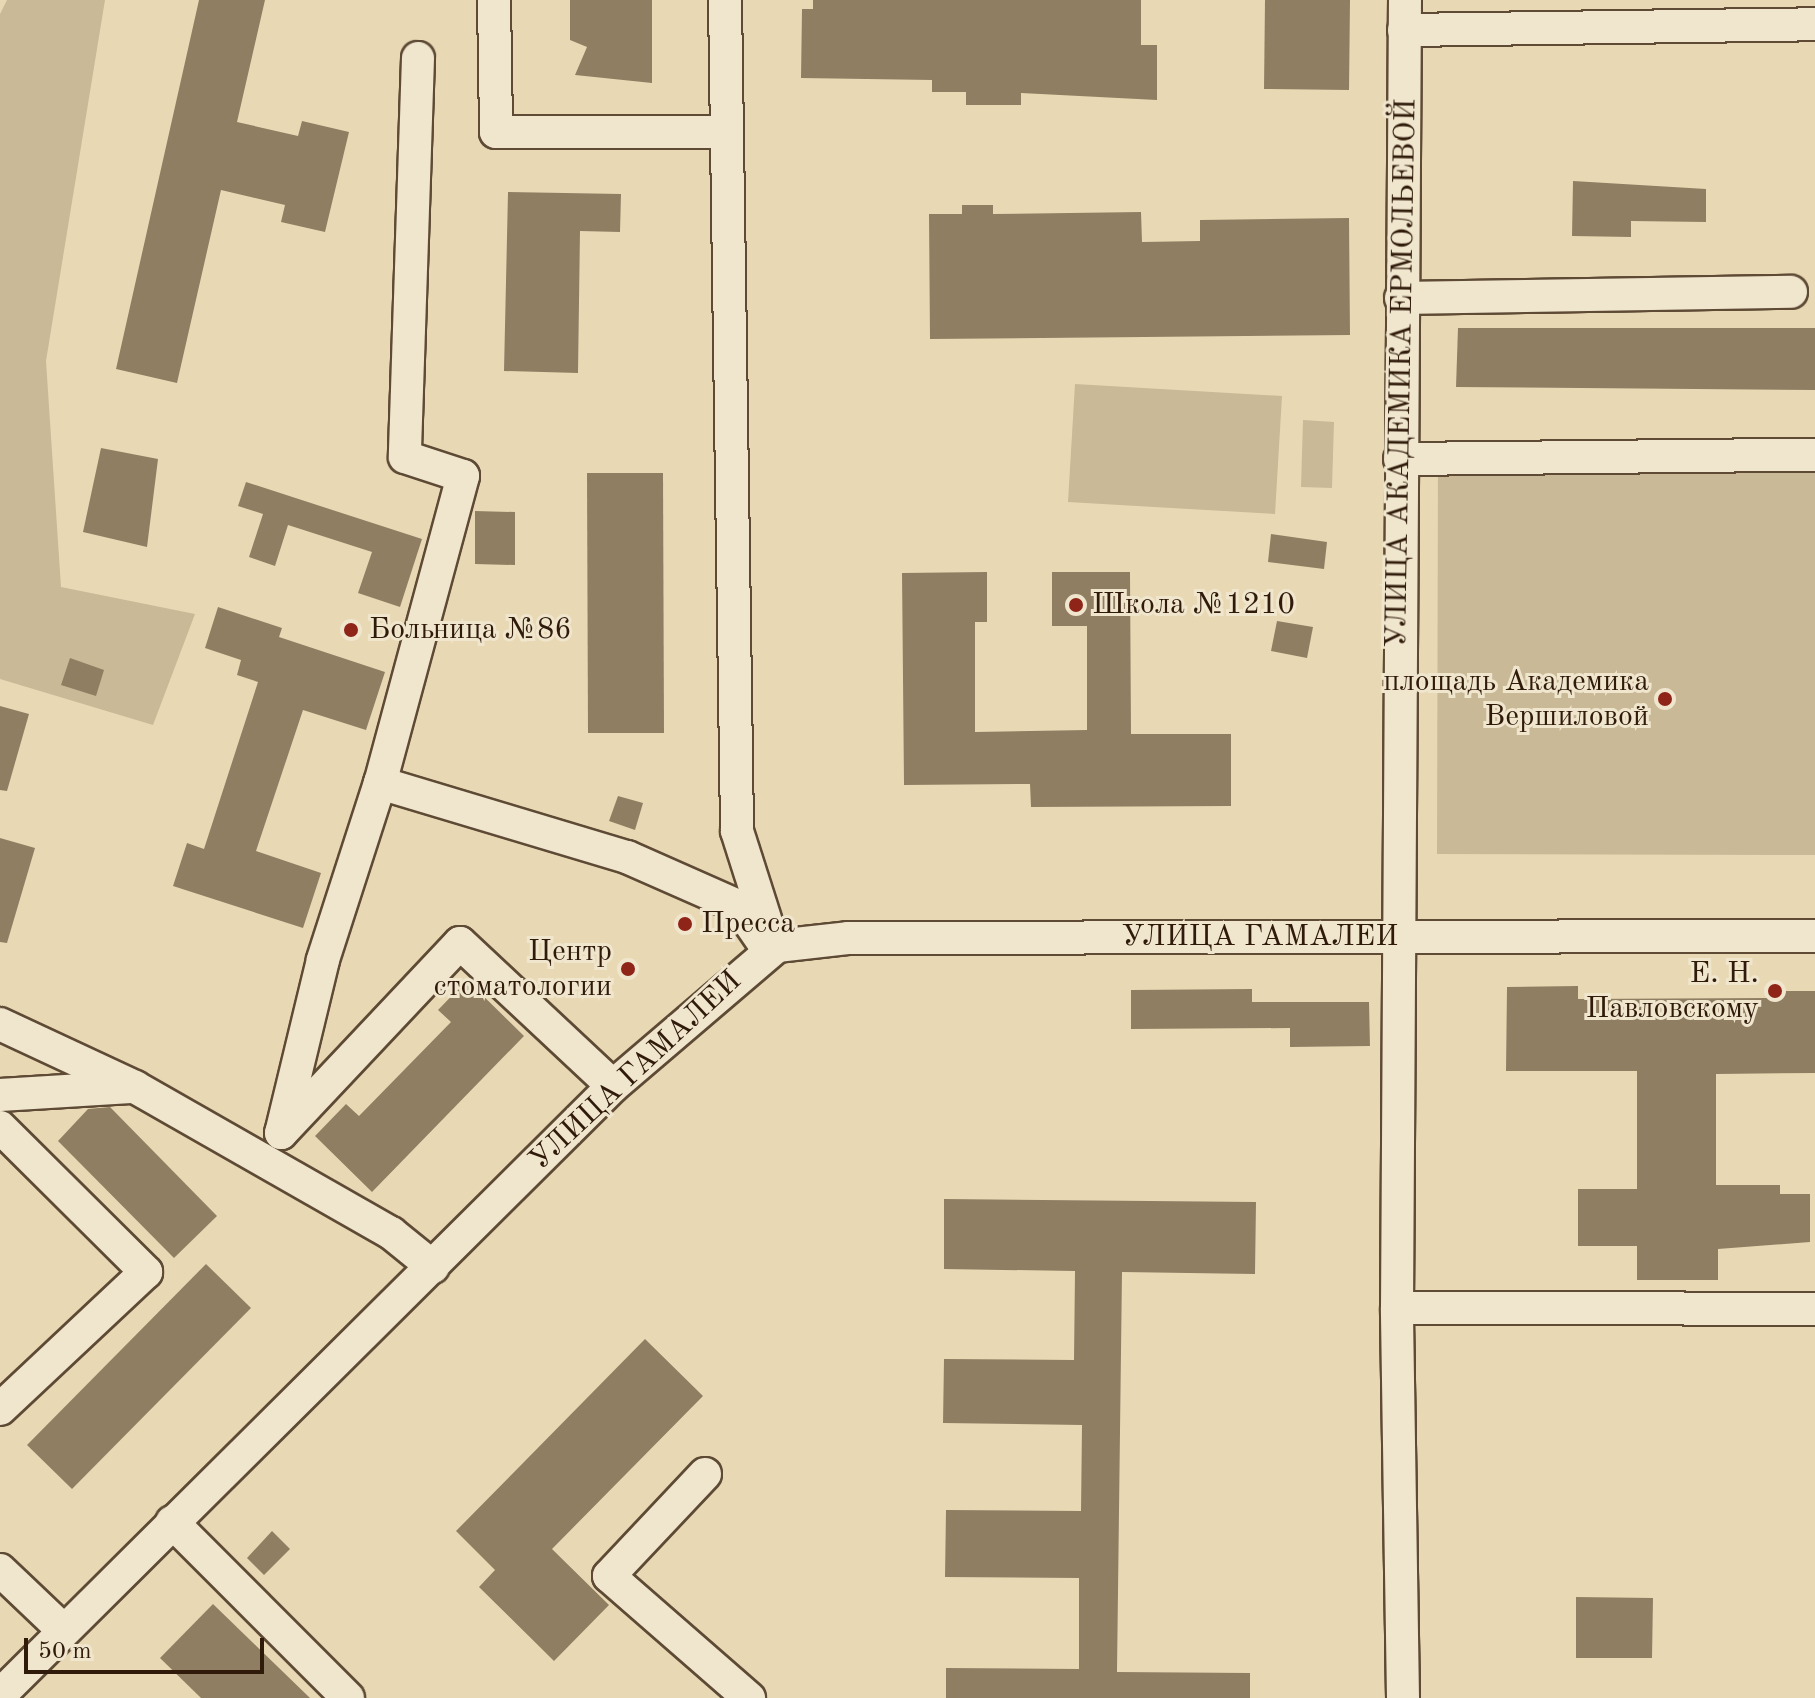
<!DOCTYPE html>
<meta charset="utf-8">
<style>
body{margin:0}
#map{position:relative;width:1815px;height:1698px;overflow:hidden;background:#e8d9b4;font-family:"Old Standard TT",serif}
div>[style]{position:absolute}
.green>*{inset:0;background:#c9b997}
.building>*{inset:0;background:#907e63}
.roads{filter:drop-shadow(2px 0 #5e4a35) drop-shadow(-2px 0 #5e4a35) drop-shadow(0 2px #5e4a35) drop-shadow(0 -2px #5e4a35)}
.minor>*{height:32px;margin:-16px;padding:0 16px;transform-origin:16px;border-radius:16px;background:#f0e6ce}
.dots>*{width:22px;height:22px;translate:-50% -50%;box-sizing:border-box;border:4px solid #f0e6ce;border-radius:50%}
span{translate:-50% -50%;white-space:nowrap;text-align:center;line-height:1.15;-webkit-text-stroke:6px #f0e6ce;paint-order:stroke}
.street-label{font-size:30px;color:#301b0b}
.poi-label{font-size:30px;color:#301b0b}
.left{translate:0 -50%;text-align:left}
.right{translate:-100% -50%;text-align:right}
.scale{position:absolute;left:24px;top:1638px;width:240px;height:36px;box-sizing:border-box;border:4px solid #301b0b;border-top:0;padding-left:10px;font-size:24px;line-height:28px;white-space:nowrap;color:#301b0b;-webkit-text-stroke:6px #f0e6ce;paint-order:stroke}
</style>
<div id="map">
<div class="green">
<i style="clip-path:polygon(7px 0,105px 0,46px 361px,61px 587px,195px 614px,153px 725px,0 679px,0 14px)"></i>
<i style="clip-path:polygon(1075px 384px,1282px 396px,1275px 514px,1068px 502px)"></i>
<i style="clip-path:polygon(1303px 420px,1334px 422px,1332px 488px,1301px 487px)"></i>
<i style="clip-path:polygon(1438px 465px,1815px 466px,1815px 855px,1437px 854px)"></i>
</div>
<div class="building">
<i style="clip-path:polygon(199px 0,265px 0,237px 122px,298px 136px,302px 121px,349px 132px,325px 232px,281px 222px,285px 205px,221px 190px,177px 383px,116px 369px)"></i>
<i style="clip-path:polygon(570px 0,652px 0,652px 83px,575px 75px,587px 47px,570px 40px)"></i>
<i style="clip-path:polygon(813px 0,1141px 0,1141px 45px,1157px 45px,1157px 100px,1021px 93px,1021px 105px,966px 105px,966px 92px,932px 92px,932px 80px,801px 78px,802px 9px,813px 9px)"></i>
<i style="clip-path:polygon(1265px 0,1350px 0,1349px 90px,1264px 89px)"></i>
<i style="clip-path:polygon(1573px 181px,1706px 189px,1706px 222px,1631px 221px,1631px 237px,1572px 236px)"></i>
<i style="clip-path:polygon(508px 192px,621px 194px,620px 232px,580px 231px,578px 373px,504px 371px)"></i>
<i style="clip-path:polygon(962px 205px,993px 205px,993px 214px,1141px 212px,1142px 242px,1200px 241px,1200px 220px,1349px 218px,1350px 335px,930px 339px,929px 214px,962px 214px)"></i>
<i style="clip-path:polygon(1458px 328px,1815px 328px,1815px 390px,1456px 387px)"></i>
<i style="clip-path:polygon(101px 448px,158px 459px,147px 547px,83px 532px)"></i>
<i style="clip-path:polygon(587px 473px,663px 473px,664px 733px,588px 733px)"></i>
<i style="clip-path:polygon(246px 482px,422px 539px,400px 607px,358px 593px,372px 552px,288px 525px,275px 566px,249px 557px,263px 514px,238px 506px)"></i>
<i style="clip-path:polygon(475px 511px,515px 512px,515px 565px,475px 564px)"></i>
<i style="clip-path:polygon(1271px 534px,1327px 542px,1324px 569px,1268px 562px)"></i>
<i style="clip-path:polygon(987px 572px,987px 622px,975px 622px,975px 732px,1087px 730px,1087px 626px,1052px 626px,1052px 572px,1130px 572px,1131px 734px,1231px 734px,1231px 806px,1031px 807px,1030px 784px,904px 785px,902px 573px)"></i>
<i style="clip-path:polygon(218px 607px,282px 628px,279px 637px,385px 672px,366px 730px,303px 710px,256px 851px,321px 873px,303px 928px,173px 886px,187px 843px,204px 849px,258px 682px,237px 675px,241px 660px,205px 648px)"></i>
<i style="clip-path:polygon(1277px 621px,1313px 627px,1307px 658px,1271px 651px)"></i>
<i style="clip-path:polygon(70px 658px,104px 670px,96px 696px,61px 685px)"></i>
<i style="clip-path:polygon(0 706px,29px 714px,7px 791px,0 790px)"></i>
<i style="clip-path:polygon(618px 796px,643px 803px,635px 830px,609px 821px)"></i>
<i style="clip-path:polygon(0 838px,35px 848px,7px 943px,0 942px)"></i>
<i style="clip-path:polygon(467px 980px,524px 1036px,372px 1192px,315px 1136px,346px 1104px,359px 1116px,451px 1022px,438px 1010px)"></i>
<i style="clip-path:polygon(1578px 986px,1578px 999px,1768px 998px,1768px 991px,1815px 991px,1815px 1073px,1716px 1074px,1716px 1185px,1780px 1185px,1780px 1194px,1810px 1194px,1810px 1242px,1718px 1249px,1718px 1280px,1637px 1280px,1637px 1246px,1578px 1246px,1578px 1189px,1637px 1189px,1637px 1071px,1506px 1071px,1507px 987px)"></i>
<i style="clip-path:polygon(1252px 989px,1252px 1002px,1369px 1002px,1370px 1046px,1290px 1047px,1290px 1028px,1131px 1029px,1131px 990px)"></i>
<i style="clip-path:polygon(110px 1107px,217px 1216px,174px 1258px,58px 1141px,88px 1109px)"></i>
<i style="clip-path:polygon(944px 1199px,1256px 1202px,1255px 1274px,1122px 1272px,1117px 1672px,1250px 1673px,1250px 1698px,946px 1698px,946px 1668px,1079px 1669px,1079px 1578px,945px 1577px,946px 1510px,1081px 1511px,1082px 1425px,943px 1423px,944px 1359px,1074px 1360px,1075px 1271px,944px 1269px)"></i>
<i style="clip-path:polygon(206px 1264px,251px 1308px,72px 1489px,27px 1445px)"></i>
<i style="clip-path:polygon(645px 1339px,703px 1396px,552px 1549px,609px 1605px,554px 1661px,479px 1587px,495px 1570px,456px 1531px)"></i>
<i style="clip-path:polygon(272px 1531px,290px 1549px,264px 1575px,247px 1558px)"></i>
<i style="clip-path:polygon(1576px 1597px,1653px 1598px,1652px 1658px,1576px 1658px)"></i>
<i style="clip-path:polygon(213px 1604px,310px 1698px,201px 1698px,160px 1658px)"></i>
</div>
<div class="roads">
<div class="minor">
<i style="left:494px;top:0;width:132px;rotate:89.1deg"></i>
<i style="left:496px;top:132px;width:226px"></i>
<i style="left:725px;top:0;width:831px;rotate:89.17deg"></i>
<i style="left:737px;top:831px;width:99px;rotate:72.3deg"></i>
<i style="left:1404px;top:30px;width:411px;rotate:-0.8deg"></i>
<i style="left:418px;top:58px;width:399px;rotate:91.9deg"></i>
<i style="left:405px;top:457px;width:61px;rotate:18.1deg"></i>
<i style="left:463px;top:476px;width:318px;rotate:105.1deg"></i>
<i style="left:380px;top:783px;width:258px;rotate:16.7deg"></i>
<i style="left:627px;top:857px;width:121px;rotate:23.8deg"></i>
<i style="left:738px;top:906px;width:55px;rotate:55.4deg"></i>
<i style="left:1401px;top:298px;width:390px;rotate:-0.9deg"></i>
<i style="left:1400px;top:459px;width:415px;rotate:-0.6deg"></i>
<i style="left:380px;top:783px;width:186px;rotate:107.9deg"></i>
<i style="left:323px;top:960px;width:178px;rotate:103.6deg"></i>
<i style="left:281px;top:1133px;width:261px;rotate:-46.7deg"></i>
<i style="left:460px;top:943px;width:209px;rotate:43.1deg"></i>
<i style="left:0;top:1024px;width:149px;rotate:25deg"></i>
<i style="left:135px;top:1087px;width:295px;rotate:29.7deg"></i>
<i style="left:391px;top:1233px;width:54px;rotate:39deg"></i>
<i style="left:0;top:1095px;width:131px;rotate:-3.5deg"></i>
<i style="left:0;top:1127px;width:206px;rotate:44.8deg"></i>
<i style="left:146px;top:1272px;width:200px;rotate:136.8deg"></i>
<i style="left:1397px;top:1308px;width:418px;rotate:0.1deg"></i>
<i style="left:705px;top:1474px;width:140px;rotate:133.3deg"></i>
<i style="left:609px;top:1576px;width:186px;rotate:41.1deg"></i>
<i style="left:172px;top:1522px;width:249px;rotate:45deg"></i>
<i style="left:0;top:1570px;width:88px;rotate:43.6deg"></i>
<i style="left:0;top:1695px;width:864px;rotate:-44.81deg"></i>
<i style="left:613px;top:1086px;width:216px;rotate:-40.5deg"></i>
<i style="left:777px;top:946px;width:71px;rotate:-6.4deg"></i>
<i style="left:848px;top:938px;width:967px;rotate:-0.12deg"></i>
<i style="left:1403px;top:1698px;width:390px;rotate:-90.9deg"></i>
<i style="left:1397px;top:1308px;width:1308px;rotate:-89.65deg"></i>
</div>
</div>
<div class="dots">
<i style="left:1076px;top:605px;background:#8f2418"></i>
<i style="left:351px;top:630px;background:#8f2418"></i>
<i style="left:1665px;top:699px;background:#8f2418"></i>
<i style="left:685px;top:924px;background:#8f2418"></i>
<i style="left:628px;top:969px;background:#8f2418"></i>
<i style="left:1775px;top:991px;background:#8f2418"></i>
</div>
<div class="street-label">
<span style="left:1402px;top:373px;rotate:-89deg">УЛИЦА АКАДЕМИКА ЕРМОЛЬЕВОЙ</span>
<span style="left:1260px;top:937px">УЛИЦА ГАМАЛЕИ</span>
<span style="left:636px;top:1071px;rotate:-43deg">УЛИЦА ГАМАЛЕИ</span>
</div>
<div class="poi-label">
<span class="left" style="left:1092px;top:605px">Школа №1210</span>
<span class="left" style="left:369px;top:630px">Больница №86</span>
<span class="right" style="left:1649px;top:699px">площадь Академика<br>Вершиловой</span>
<span class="left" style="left:701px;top:924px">Пресса</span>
<span class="right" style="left:612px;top:969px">Центр<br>стоматологии</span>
<span class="right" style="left:1759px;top:991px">Е. Н.<br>Павловскому</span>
</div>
<div class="scale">50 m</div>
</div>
